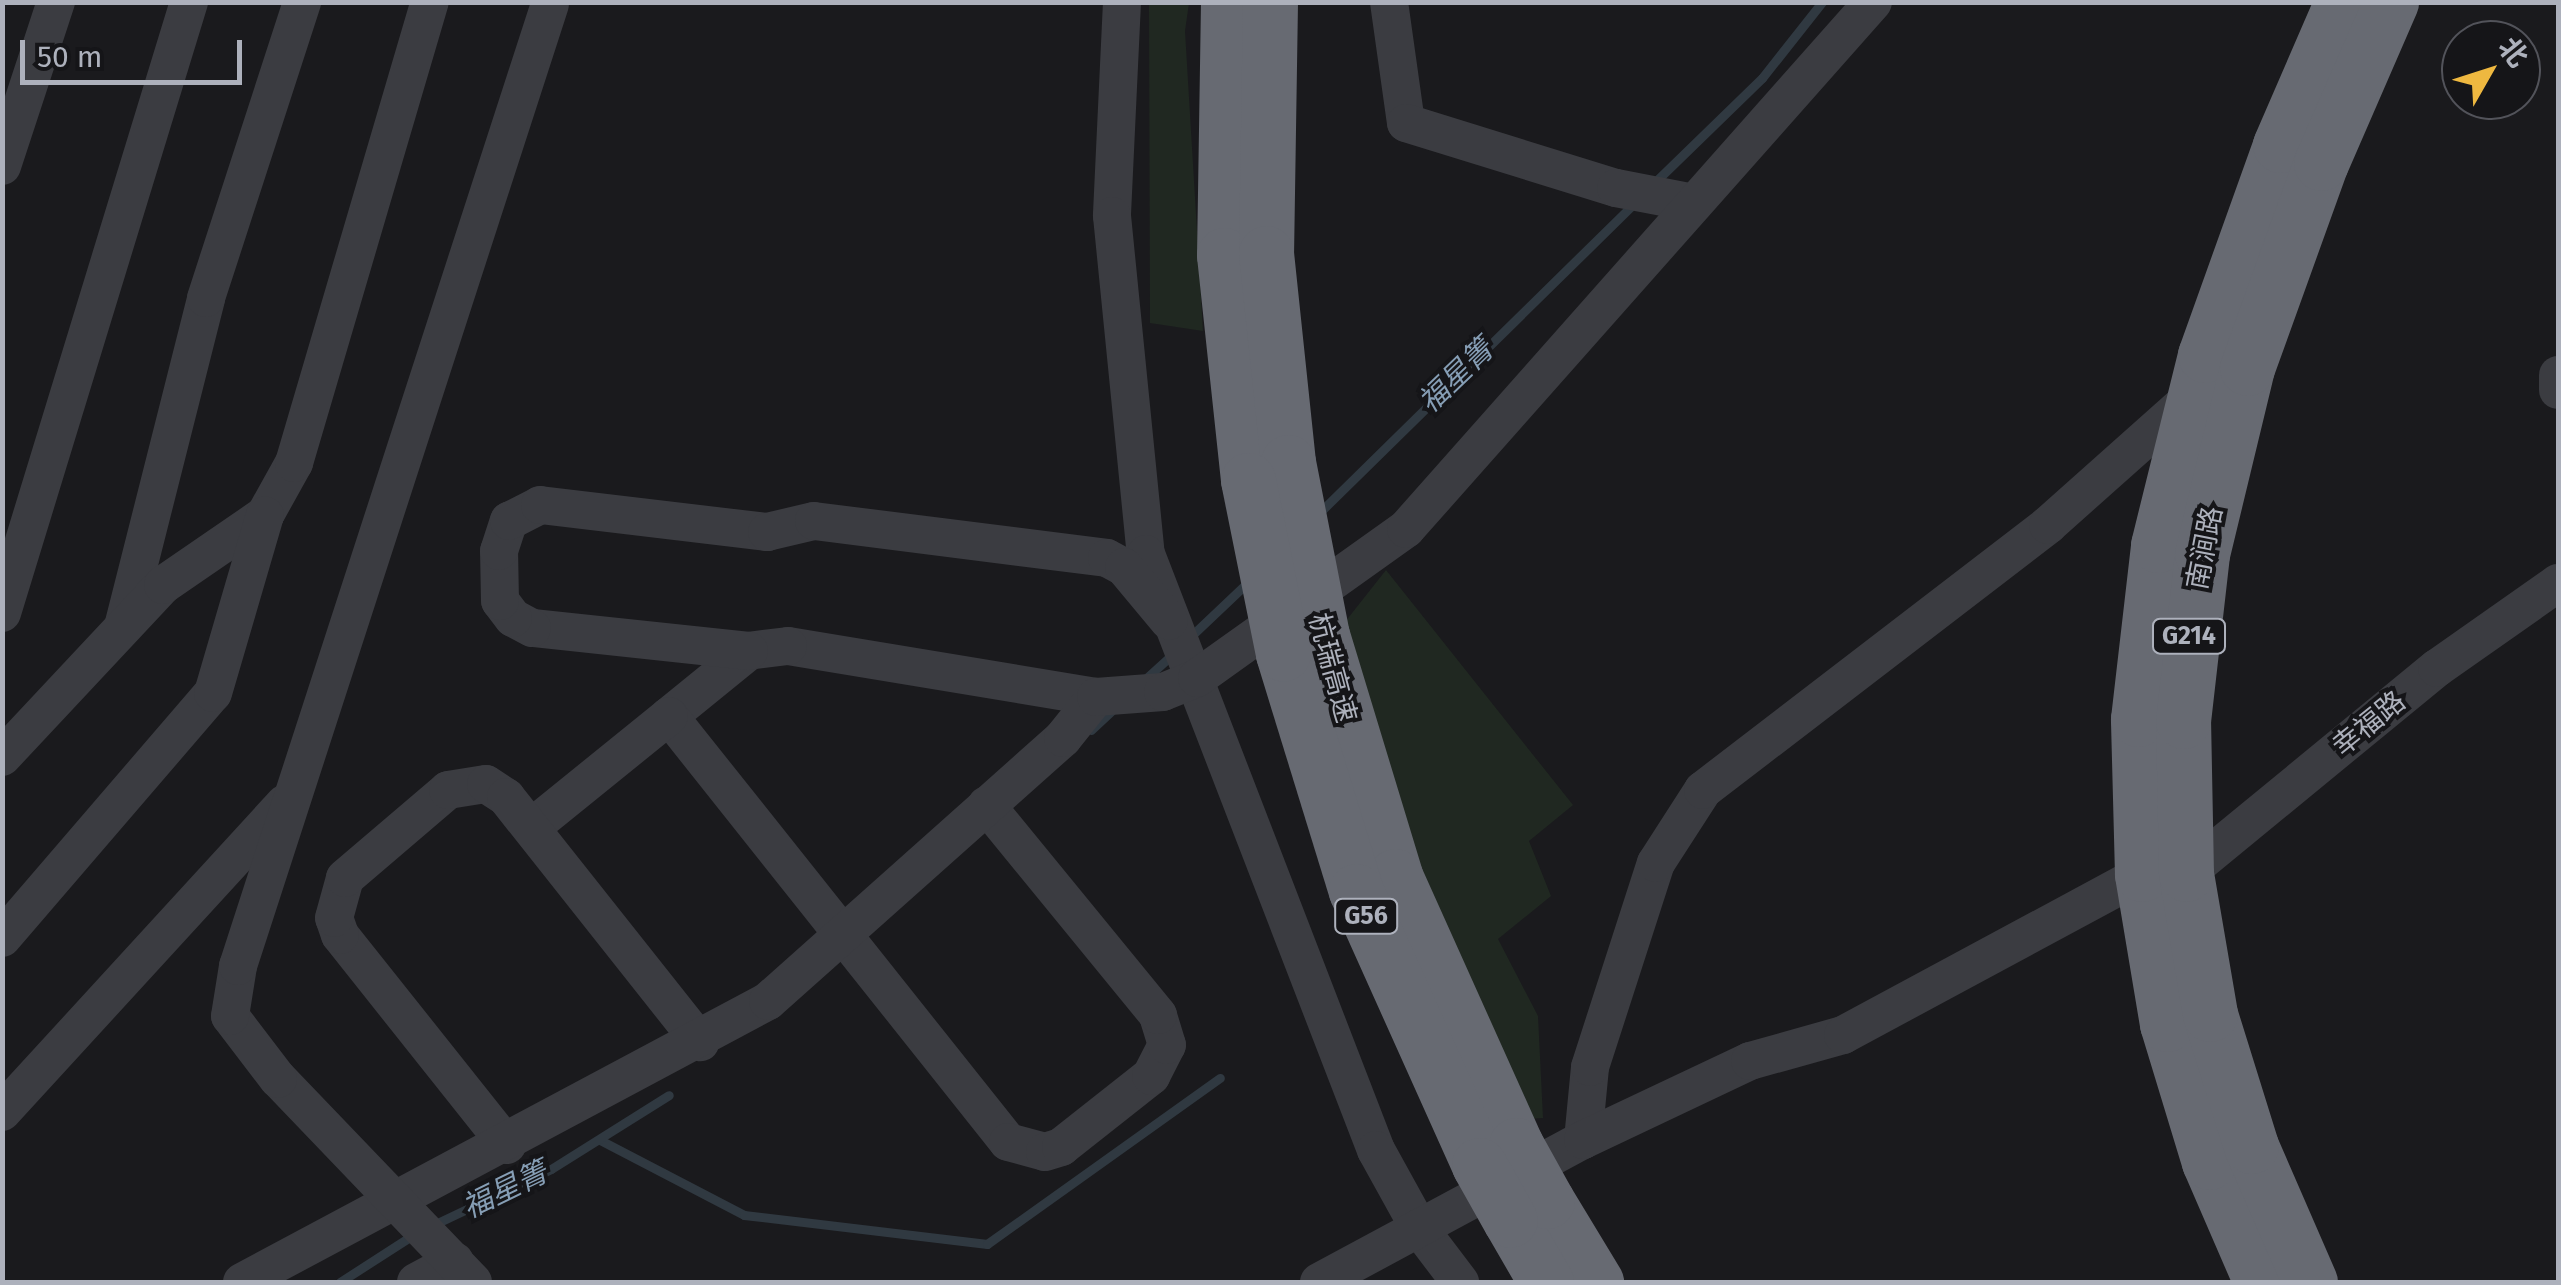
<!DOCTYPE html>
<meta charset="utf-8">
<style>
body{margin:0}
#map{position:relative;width:2561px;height:1285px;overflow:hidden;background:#1a1a1d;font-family:"Fira Sans","Noto Sans SC",sans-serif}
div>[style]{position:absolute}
.green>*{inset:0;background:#202821}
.stream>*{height:9px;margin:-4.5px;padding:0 4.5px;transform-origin:4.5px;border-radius:4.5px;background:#303941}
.minor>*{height:38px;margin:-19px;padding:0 19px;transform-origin:19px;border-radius:19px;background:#3b3c41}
.highway>*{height:55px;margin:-27.5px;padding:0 27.5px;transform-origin:27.5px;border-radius:27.5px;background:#676a72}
.highway-bridge>*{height:55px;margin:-27.5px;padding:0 27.5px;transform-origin:27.5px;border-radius:27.5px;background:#676a72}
span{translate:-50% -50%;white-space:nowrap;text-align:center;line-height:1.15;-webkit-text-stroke:8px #151518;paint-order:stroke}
.shield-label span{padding:2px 8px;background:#151518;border:2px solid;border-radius:8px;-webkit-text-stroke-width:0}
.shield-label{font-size:25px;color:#adb1bc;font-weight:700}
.street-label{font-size:28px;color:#adb1bc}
.water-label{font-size:30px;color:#869eb5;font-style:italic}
.frame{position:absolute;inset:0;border:5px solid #adb1bc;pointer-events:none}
.north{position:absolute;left:2441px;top:20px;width:100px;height:100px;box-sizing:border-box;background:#151518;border:2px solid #52535a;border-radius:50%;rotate:51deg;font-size:28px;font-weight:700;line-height:40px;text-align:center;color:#adb1bc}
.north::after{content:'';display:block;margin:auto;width:35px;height:45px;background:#eeb840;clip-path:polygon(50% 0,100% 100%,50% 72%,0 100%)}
.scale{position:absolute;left:20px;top:40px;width:222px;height:45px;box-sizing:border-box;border:5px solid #adb1bc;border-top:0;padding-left:12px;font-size:30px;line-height:35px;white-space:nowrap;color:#adb1bc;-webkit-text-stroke:8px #151518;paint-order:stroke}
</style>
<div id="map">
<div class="green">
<i style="clip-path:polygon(1149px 3px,1189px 3px,1185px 31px,1203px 331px,1150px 323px)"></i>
<i style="clip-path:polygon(1386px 570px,1573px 805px,1529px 841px,1551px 896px,1498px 939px,1538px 1016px,1543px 1118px,1526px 1119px,1453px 963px,1341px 627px)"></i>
</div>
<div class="stream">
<i style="left:1654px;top:183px;width:151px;rotate:-44.2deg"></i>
<i style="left:1762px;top:78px;width:97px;rotate:-51.7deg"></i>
<i style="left:1319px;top:513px;width:445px;rotate:-44.5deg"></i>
<i style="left:1189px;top:638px;width:80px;rotate:-43.5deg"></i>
<i style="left:1142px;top:682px;width:45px;rotate:-42.3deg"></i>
<i style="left:1091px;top:730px;width:34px;rotate:-43deg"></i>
<i style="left:600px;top:1140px;width:162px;rotate:27.5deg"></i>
<i style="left:744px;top:1215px;width:245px;rotate:6.8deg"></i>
<i style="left:987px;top:1244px;width:286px;rotate:-35.5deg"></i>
<i style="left:431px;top:1226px;width:133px;rotate:-25.4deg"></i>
<i style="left:551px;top:1169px;width:139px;rotate:-32.1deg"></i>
<i style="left:340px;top:1282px;width:87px;rotate:-32.8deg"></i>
</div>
<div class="minor">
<i style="left:1122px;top:2px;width:214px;rotate:92.7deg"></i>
<i style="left:1112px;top:216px;width:340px;rotate:84.3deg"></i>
<i style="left:1146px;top:554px;width:639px;rotate:68.9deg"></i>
<i style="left:1376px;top:1150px;width:89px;rotate:61.1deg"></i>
<i style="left:1419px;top:1228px;width:68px;rotate:52.8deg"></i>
<i style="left:1389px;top:2px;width:122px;rotate:82deg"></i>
<i style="left:1406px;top:123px;width:220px;rotate:17.2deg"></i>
<i style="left:1616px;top:188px;width:79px;rotate:10.9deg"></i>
<i style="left:2px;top:166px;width:173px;rotate:-71.8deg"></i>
<i style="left:2558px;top:375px;width:15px;rotate:90deg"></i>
<i style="left:2px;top:613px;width:639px;rotate:-72.98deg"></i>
<i style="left:123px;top:627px;width:339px;rotate:-75.8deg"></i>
<i style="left:206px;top:298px;width:311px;rotate:-72deg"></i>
<i style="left:749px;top:651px;width:103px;rotate:140.9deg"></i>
<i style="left:669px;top:716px;width:544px;rotate:51.49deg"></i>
<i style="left:1008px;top:1142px;width:38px;rotate:15deg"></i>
<i style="left:1045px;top:1152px;width:17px;rotate:-17deg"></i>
<i style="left:1061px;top:1147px;width:115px;rotate:-38.3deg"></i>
<i style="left:1151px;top:1076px;width:35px;rotate:-63deg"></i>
<i style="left:1167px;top:1045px;width:31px;rotate:-107deg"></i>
<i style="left:1158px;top:1015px;width:271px;rotate:-129.3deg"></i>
<i style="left:1096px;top:697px;width:312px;rotate:-170.6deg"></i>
<i style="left:788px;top:646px;width:39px;rotate:173deg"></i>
<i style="left:749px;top:651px;width:218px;rotate:-173.9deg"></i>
<i style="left:532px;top:628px;width:21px;rotate:-152deg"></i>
<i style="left:513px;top:618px;width:21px;rotate:-127deg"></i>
<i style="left:500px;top:601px;width:50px;rotate:-91.1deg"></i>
<i style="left:499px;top:551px;width:32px;rotate:-72deg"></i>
<i style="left:509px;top:521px;width:35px;rotate:-27deg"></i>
<i style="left:540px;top:505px;width:229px;rotate:6.8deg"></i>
<i style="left:767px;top:532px;width:48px;rotate:-13.2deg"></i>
<i style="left:814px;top:521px;width:295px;rotate:7.2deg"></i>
<i style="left:1107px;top:558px;width:19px;rotate:28deg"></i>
<i style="left:1124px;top:567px;width:70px;rotate:50.2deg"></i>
<i style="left:2px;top:757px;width:236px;rotate:-46.9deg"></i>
<i style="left:163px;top:585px;width:124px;rotate:-34.5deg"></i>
<i style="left:265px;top:515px;width:60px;rotate:-60.9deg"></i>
<i style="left:294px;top:463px;width:481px;rotate:-73.6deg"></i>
<i style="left:532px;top:827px;width:176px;rotate:-39deg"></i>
<i style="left:2186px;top:874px;width:325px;rotate:-39.4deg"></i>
<i style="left:2437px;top:668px;width:148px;rotate:-35.1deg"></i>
<i style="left:2px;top:938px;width:323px;rotate:-49.3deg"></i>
<i style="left:213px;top:693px;width:185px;rotate:-73.7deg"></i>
<i style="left:2px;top:1112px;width:418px;rotate:-47.5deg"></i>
<i style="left:1583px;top:1140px;width:73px;rotate:-84.5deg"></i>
<i style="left:1590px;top:1067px;width:214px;rotate:-72.1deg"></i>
<i style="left:1656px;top:863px;width:87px;rotate:-57.2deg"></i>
<i style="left:1703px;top:790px;width:435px;rotate:-37.5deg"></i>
<i style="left:2048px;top:525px;width:194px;rotate:-41.7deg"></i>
<i style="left:507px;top:1145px;width:268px;rotate:-128.5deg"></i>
<i style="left:340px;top:935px;width:18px;rotate:-109deg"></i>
<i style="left:334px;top:918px;width:41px;rotate:-74.6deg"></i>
<i style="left:345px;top:878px;width:135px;rotate:-40.5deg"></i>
<i style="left:448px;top:790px;width:38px;rotate:-9deg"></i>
<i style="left:486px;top:784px;width:24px;rotate:33deg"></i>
<i style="left:506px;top:797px;width:313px;rotate:51.6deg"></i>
<i style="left:242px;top:1282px;width:596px;rotate:-28.11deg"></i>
<i style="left:768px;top:1001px;width:395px;rotate:-41.7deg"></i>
<i style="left:1063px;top:738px;width:53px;rotate:-51.2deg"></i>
<i style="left:1096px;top:697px;width:67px;rotate:-4.3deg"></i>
<i style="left:1163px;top:692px;width:37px;rotate:-22deg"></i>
<i style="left:1197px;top:678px;width:257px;rotate:-35.5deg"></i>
<i style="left:1406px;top:529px;width:704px;rotate:-48.45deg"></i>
<i style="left:416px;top:1282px;width:44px;rotate:-28.3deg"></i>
<i style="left:473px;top:1282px;width:281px;rotate:-133.8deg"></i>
<i style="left:278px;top:1079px;width:79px;rotate:-127.3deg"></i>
<i style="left:230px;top:1016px;width:51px;rotate:-80.9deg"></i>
<i style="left:238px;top:966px;width:1011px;rotate:-72.03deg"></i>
<i style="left:1319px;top:1282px;width:300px;rotate:-28.3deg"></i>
<i style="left:1583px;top:1140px;width:185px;rotate:-25.3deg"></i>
<i style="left:1750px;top:1061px;width:97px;rotate:-15.6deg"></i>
<i style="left:1843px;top:1035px;width:340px;rotate:-28.3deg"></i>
</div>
<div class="highway">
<i style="left:1228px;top:2px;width:253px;rotate:90.9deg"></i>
<i style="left:1224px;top:255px;width:226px;rotate:83.9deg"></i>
<i style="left:1270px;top:2px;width:251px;rotate:90.9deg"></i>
<i style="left:1266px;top:253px;width:210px;rotate:84deg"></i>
<i style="left:1322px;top:635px;width:252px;rotate:73.1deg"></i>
<i style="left:1395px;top:876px;width:295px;rotate:65.8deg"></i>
<i style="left:1283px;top:654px;width:248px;rotate:72.9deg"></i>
<i style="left:1356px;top:891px;width:300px;rotate:65.8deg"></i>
<i style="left:1547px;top:1201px;width:95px;rotate:58.8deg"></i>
<i style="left:1510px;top:1220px;width:72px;rotate:59.9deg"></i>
<i style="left:2261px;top:1282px;width:131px;rotate:-113.4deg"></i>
<i style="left:2209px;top:1162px;width:144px;rotate:-106.9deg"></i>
<i style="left:2167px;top:1024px;width:152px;rotate:-99.5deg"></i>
<i style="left:2142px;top:874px;width:155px;rotate:-91.5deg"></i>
<i style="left:2138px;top:719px;width:175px;rotate:-83.4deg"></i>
<i style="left:2158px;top:545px;width:196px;rotate:-76.1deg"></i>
<i style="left:2205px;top:355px;width:223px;rotate:-70.3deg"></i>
<i style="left:2280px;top:145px;width:156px;rotate:-66.6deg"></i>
<i style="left:2310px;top:1282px;width:148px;rotate:-113.5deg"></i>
<i style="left:2251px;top:1146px;width:138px;rotate:-107.3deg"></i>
<i style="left:2210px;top:1014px;width:142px;rotate:-99.7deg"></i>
<i style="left:2186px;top:874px;width:153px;rotate:-91.1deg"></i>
<i style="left:2183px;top:721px;width:168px;rotate:-83.5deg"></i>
<i style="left:2202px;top:554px;width:191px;rotate:-76.4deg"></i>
<i style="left:2247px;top:368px;width:218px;rotate:-70.2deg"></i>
<i style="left:2321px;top:163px;width:176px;rotate:-66.5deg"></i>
</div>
<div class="highway-bridge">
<i style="left:1288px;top:462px;width:176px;rotate:78.9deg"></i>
<i style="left:1248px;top:480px;width:177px;rotate:78.6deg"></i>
<i style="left:1516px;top:1145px;width:64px;rotate:61deg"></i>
<i style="left:1479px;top:1165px;width:63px;rotate:60.6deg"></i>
</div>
<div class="shield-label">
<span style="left:2189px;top:636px">G214</span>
<span style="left:1366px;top:916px">G56</span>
</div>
<div class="street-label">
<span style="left:2205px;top:548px;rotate:-79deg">南涧路</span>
<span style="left:1332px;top:668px;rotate:75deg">杭瑞高速</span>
<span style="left:2369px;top:724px;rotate:-39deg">幸福路</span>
</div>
<div class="water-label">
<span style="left:1456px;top:376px;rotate:-44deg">福星箐</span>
<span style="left:505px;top:1190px;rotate:-26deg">福星箐</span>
</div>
<div class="frame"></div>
<div class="north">北</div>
<div class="scale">50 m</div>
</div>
